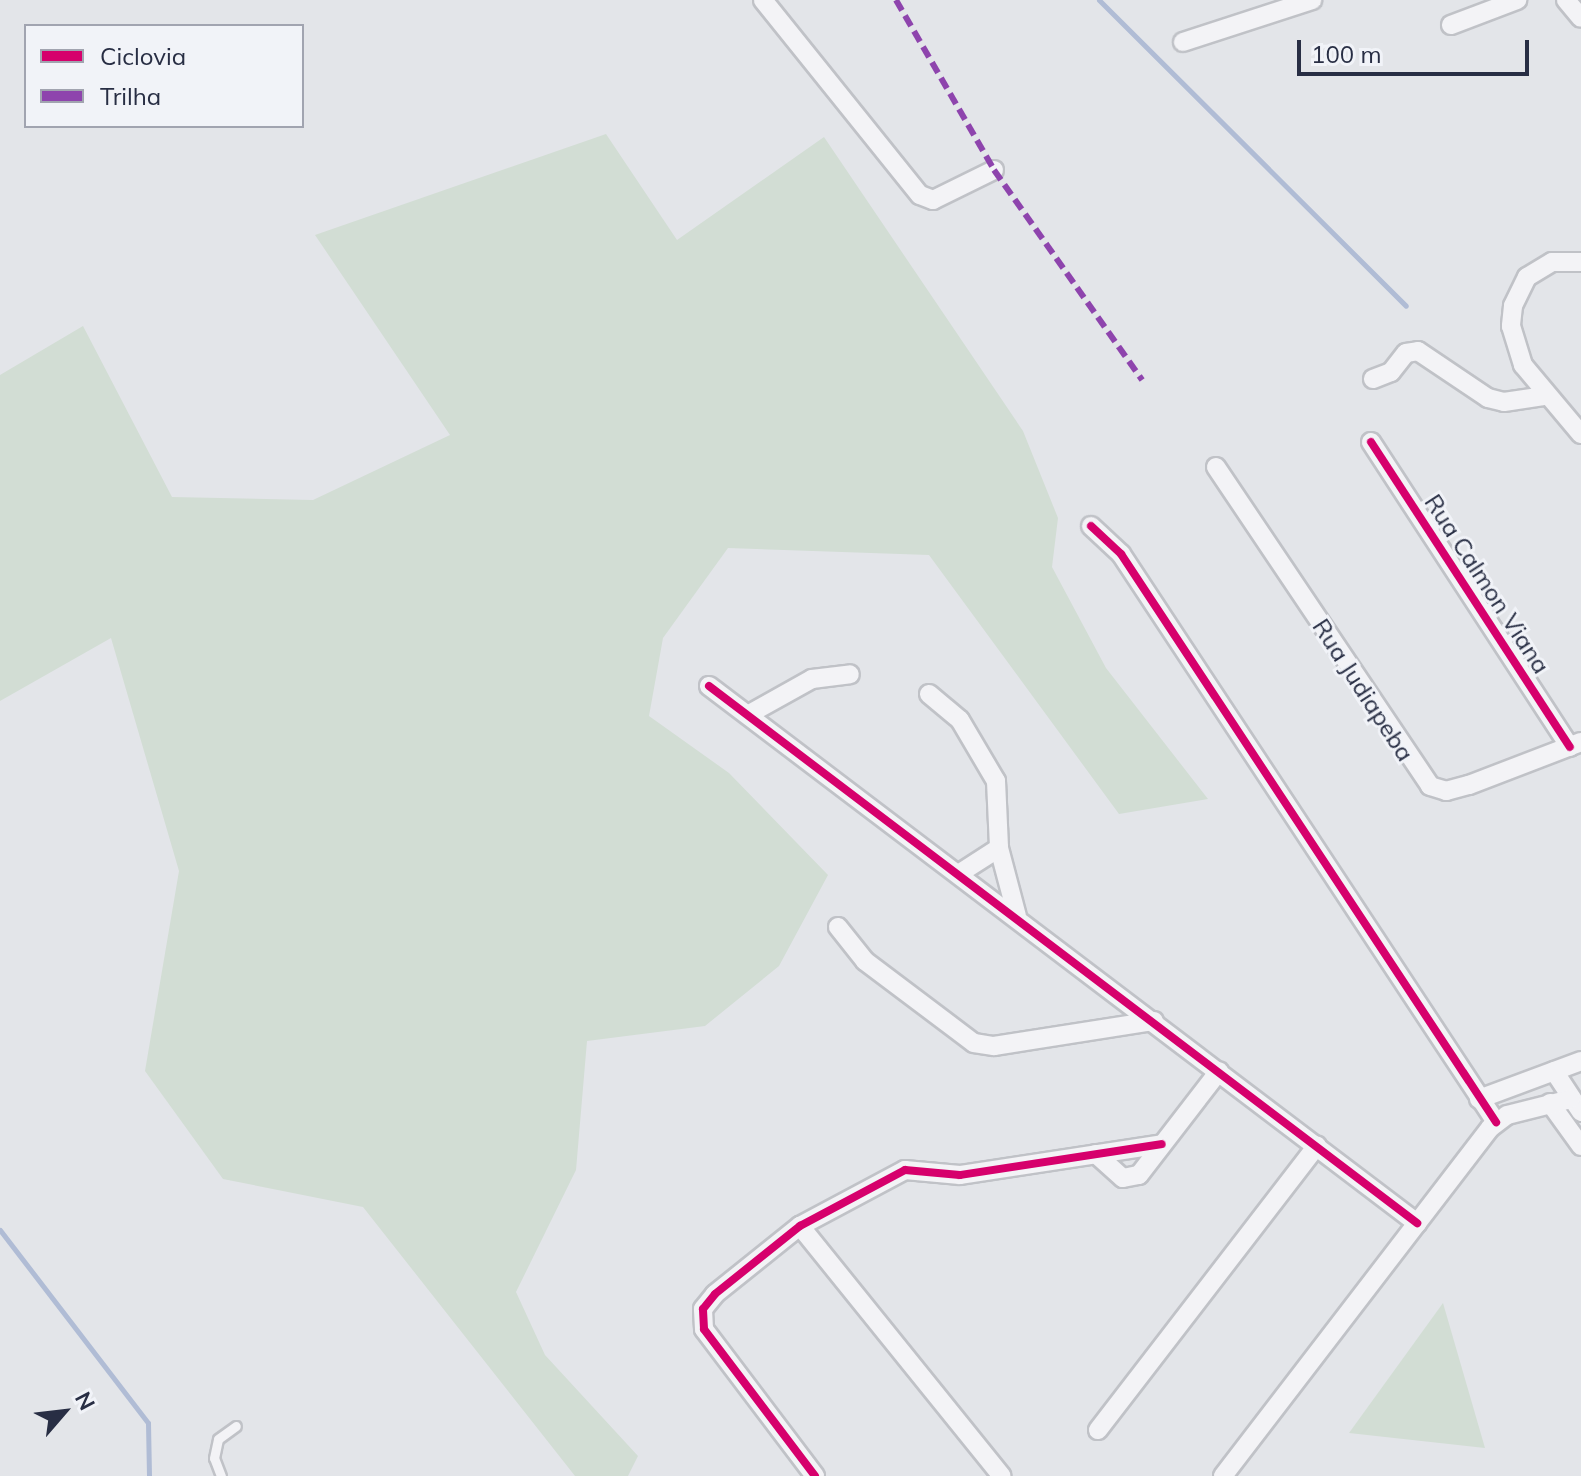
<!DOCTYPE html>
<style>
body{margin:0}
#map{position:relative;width:1581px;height:1476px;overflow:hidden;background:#e3e5e9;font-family:Mulish,sans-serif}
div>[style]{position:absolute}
.green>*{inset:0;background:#d2ddd4}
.stream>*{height:5px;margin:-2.5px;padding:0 2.5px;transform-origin:2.5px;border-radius:2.5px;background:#b0bcd5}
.roads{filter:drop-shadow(2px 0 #c0c2c7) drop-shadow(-2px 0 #c0c2c7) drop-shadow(0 2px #c0c2c7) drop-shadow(0 -2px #c0c2c7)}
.lane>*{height:9px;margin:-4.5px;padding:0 4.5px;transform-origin:4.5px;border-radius:4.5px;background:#f3f3f6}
.street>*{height:18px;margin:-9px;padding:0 9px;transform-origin:9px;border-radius:9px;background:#f3f3f6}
.quiet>*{height:6px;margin-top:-3px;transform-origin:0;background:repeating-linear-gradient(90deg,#8e44ad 0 12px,transparent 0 18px)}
.cycleway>*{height:8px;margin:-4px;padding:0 4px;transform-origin:4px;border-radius:4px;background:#d6006c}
span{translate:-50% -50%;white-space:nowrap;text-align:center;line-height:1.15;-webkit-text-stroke:6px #f1f3f8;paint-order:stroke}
.street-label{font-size:24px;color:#282e44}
.legend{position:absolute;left:24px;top:24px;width:280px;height:104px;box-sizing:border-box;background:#f1f3f8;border:2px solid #a1a4b0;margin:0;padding:10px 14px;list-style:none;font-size:24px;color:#282e44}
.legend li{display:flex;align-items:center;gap:16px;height:40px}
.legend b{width:40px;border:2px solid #a1a4b0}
.north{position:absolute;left:24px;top:1372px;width:80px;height:80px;-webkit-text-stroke:6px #f1f3f8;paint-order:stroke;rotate:62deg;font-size:22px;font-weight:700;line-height:32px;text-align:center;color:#282e44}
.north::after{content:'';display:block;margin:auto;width:28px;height:36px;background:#282e44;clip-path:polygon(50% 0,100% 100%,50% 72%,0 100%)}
.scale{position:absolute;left:1297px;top:40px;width:232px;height:36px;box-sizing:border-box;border:4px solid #282e44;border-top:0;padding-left:10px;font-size:24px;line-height:28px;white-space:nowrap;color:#282e44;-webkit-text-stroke:6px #f1f3f8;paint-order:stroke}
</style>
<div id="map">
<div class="green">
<i style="clip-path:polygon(606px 134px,677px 240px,824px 137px,1023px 431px,1058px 518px,1052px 567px,1106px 668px,1208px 799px,1119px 814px,929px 555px,728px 548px,663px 638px,649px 716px,729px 773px,828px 875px,779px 966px,705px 1026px,587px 1041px,576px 1170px,516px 1292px,545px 1355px,638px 1456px,628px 1476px,575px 1476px,363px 1207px,223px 1179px,145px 1071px,179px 871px,111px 638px,0 701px,0 375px,83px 326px,172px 497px,313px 500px,450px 435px,315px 235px)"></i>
<i style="clip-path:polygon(1443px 1303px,1485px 1448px,1349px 1433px)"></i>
</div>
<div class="stream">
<i style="left:1099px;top:0;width:433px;rotate:44.9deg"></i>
<i style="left:0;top:1230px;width:243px;rotate:52.5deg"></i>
<i style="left:148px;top:1423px;width:53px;rotate:88.9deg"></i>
</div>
<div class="roads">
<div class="lane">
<i style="left:221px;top:1476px;width:19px;rotate:-111deg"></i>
<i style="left:214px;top:1458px;width:19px;rotate:-78deg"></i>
<i style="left:218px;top:1439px;width:22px;rotate:-36deg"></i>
</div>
<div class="street">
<i style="left:763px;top:0;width:250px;rotate:51.2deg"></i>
<i style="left:920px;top:195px;width:14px;rotate:21deg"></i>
<i style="left:933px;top:200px;width:68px;rotate:-26.2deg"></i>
<i style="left:1566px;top:0;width:23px;rotate:50deg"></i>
<i style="left:1451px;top:25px;width:71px;rotate:-20.7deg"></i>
<i style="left:1183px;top:42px;width:136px;rotate:-18deg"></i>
<i style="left:1581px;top:262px;width:29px;rotate:180deg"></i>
<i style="left:1552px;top:262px;width:29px;rotate:149deg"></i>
<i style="left:1527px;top:277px;width:32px;rotate:116deg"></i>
<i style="left:1513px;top:306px;width:20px;rotate:96deg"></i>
<i style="left:1511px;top:326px;width:41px;rotate:72.9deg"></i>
<i style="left:1523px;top:365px;width:90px;rotate:50deg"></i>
<i style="left:1373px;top:379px;width:19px;rotate:-21deg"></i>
<i style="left:1391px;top:372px;width:24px;rotate:-52deg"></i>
<i style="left:1406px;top:353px;width:12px;rotate:-9deg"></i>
<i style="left:1418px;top:351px;width:84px;rotate:33.9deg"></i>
<i style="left:1488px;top:398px;width:16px;rotate:14deg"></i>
<i style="left:1504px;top:402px;width:40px;rotate:-8.5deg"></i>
<i style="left:1371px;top:442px;width:364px;rotate:56.9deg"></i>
<i style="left:1216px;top:467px;width:384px;rotate:56.1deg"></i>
<i style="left:1430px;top:786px;width:17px;rotate:17deg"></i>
<i style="left:1446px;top:791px;width:24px;rotate:-15deg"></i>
<i style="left:1469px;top:785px;width:120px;rotate:-21deg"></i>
<i style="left:1091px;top:526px;width:41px;rotate:43deg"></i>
<i style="left:1121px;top:554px;width:681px;rotate:56.57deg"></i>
<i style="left:709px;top:686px;width:889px;rotate:37.18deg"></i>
<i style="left:929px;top:694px;width:40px;rotate:40deg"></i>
<i style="left:960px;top:720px;width:71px;rotate:59.5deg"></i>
<i style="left:996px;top:781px;width:67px;rotate:87.4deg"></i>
<i style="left:999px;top:848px;width:70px;rotate:75.2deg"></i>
<i style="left:751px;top:713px;width:70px;rotate:-29.1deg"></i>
<i style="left:812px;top:679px;width:38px;rotate:-7deg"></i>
<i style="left:960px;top:873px;width:46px;rotate:-32.7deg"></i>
<i style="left:838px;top:927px;width:43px;rotate:51.5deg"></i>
<i style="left:865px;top:961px;width:136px;rotate:37deg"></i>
<i style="left:974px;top:1043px;width:20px;rotate:9deg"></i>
<i style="left:994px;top:1046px;width:162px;rotate:-8.9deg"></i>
<i style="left:1554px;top:1071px;width:49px;rotate:56.6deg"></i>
<i style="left:1479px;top:1099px;width:109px;rotate:-20.4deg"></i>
<i style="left:1550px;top:1103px;width:53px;rotate:54.2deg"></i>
<i style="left:1096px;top:1154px;width:36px;rotate:42deg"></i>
<i style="left:1123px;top:1178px;width:16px;rotate:-11deg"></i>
<i style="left:1139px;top:1175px;width:131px;rotate:-52.4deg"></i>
<i style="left:800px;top:1226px;width:321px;rotate:51.1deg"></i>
<i style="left:1098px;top:1430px;width:359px;rotate:-52.4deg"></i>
<i style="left:815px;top:1476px;width:184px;rotate:-127.1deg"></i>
<i style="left:704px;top:1329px;width:20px;rotate:-93deg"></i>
<i style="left:703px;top:1309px;width:19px;rotate:-51deg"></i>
<i style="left:715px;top:1294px;width:109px;rotate:-38.7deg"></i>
<i style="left:800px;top:1226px;width:119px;rotate:-28.1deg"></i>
<i style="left:905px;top:1170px;width:55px;rotate:5.2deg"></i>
<i style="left:960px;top:1175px;width:204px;rotate:-8.7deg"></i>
<i style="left:1223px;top:1476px;width:439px;rotate:-52.5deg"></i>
<i style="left:1490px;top:1128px;width:21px;rotate:-37deg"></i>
<i style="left:1507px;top:1115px;width:66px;rotate:-14deg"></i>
</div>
</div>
<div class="quiet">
<i style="left:896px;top:0;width:196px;rotate:60deg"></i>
<i style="left:994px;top:170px;width:257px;rotate:54.8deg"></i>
</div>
<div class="cycleway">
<i style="left:1371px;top:442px;width:364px;rotate:56.9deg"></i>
<i style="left:1091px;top:526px;width:41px;rotate:43deg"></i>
<i style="left:1121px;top:554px;width:681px;rotate:56.57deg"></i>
<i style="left:709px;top:686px;width:889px;rotate:37.18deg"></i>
<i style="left:815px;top:1476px;width:184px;rotate:-127.1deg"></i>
<i style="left:704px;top:1329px;width:20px;rotate:-93deg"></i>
<i style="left:703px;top:1309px;width:19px;rotate:-51deg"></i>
<i style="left:715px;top:1294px;width:109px;rotate:-38.7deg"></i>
<i style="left:800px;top:1226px;width:119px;rotate:-28.1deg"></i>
<i style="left:905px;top:1170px;width:55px;rotate:5.2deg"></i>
<i style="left:960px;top:1175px;width:204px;rotate:-8.7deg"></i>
</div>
<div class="street-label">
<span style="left:1487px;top:584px;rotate:57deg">Rua Calmon Viana</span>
<span style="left:1363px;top:690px;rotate:57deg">Rua Judiapeba</span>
</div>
<ul class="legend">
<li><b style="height:10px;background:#d6006c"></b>Ciclovia</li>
<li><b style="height:10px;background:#8e44ad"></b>Trilha</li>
</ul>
<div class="north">N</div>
<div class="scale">100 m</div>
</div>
